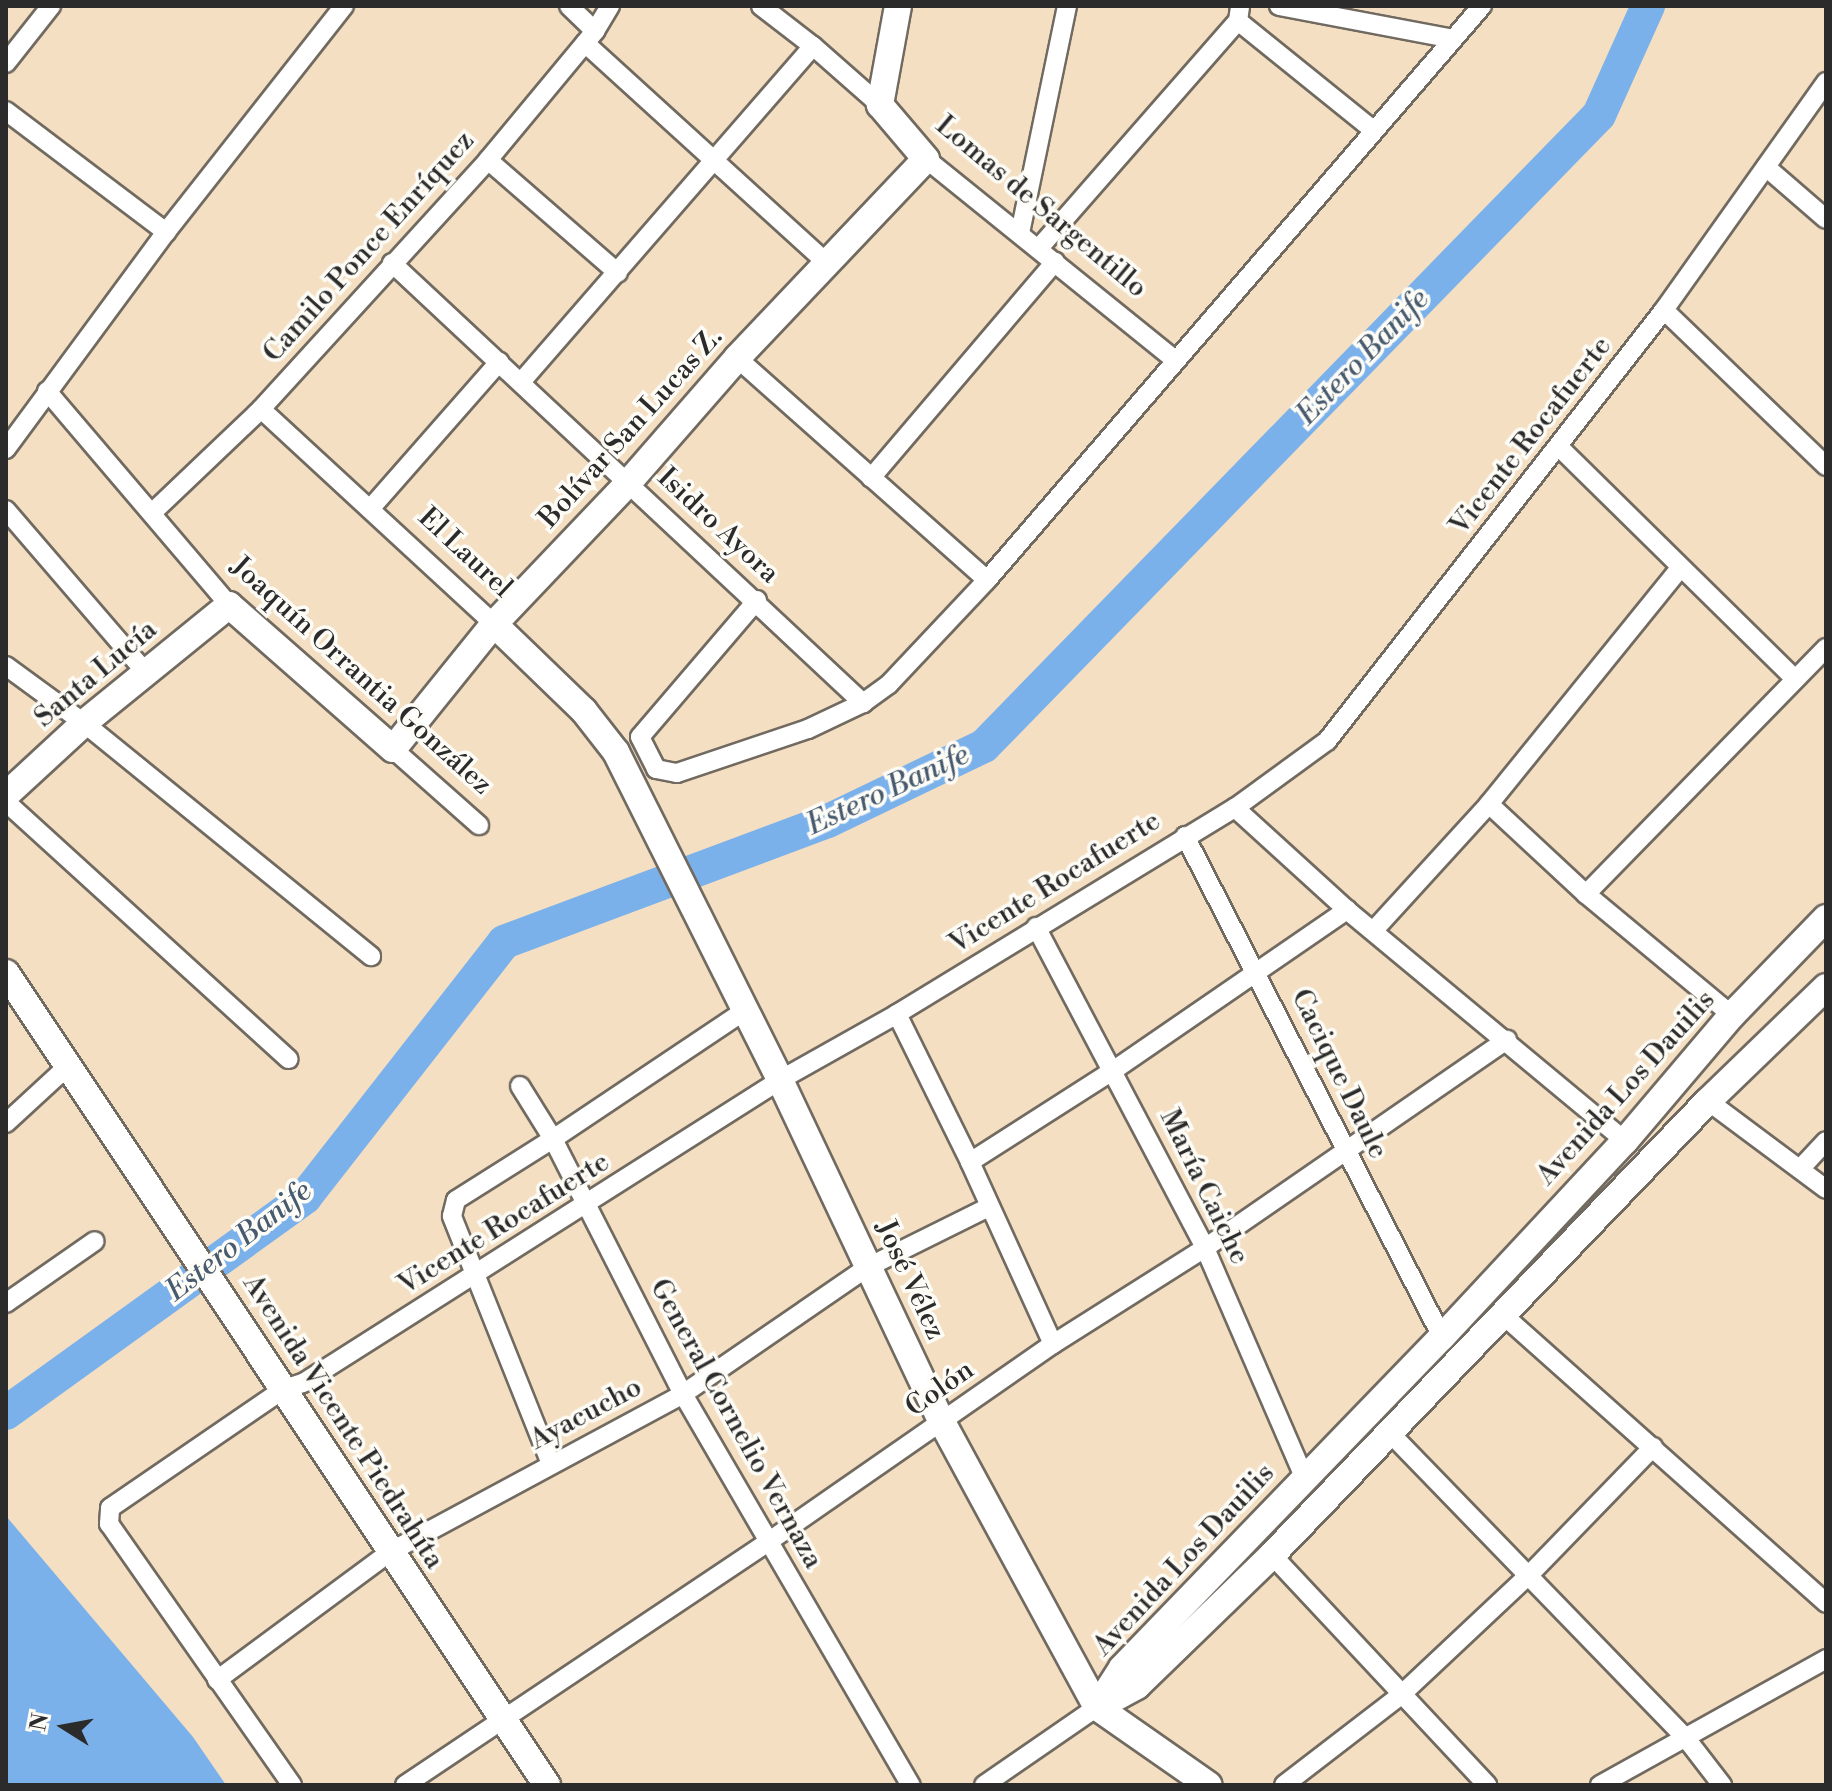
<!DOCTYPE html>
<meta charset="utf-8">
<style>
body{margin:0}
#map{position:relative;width:1832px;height:1791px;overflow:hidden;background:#f4dfc3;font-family:"Libre Bodoni",serif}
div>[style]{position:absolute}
.water>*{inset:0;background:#7bb1ea}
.river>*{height:34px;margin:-17px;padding:0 17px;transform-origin:17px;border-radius:17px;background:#7bb1ea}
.roads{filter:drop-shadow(2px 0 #716a60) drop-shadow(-2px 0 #716a60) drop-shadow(0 2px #716a60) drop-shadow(0 -2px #716a60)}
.street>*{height:18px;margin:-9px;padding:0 9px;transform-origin:9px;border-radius:9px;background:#fff}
.secondary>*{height:26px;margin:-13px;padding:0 13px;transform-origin:13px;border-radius:13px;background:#fff}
span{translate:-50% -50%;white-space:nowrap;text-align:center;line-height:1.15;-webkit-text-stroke:7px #fdfcf7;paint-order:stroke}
.street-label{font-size:28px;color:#2b2b2b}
.water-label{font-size:30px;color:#475a6e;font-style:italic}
.frame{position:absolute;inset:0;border:8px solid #2b2b2b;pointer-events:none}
.north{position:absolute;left:24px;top:1687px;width:80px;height:80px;-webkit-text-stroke:6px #fdfcf7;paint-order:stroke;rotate:281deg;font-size:22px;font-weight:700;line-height:32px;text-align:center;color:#2b2b2b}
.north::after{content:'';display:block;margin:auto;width:28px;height:36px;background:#2b2b2b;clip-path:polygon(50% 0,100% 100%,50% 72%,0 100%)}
</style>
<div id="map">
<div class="water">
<i style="clip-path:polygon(6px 1516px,193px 1737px,226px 1785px,6px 1785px)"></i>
</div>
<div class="river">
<i style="left:6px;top:1413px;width:369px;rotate:-35.8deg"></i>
<i style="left:305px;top:1197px;width:323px;rotate:-52deg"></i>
<i style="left:504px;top:942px;width:346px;rotate:-20.5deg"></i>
<i style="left:828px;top:821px;width:173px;rotate:-25.7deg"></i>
<i style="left:984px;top:746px;width:881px;rotate:-45.74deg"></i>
<i style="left:1599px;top:115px;width:120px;rotate:-65.8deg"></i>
</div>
<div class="roads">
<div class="street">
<i style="left:569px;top:6px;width:36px;rotate:44deg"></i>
<i style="left:761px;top:6px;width:66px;rotate:37.6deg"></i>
<i style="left:813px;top:46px;width:89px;rotate:41.4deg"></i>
<i style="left:1279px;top:6px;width:177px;rotate:10.7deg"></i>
<i style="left:1238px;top:21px;width:174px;rotate:38.9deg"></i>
<i style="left:585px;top:43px;width:326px;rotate:42.3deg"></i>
<i style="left:6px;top:63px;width:73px;rotate:-51.7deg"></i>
<i style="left:6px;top:111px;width:201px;rotate:37.1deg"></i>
<i style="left:926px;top:159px;width:319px;rotate:38.9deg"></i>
<i style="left:488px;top:160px;width:172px;rotate:41deg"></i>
<i style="left:1766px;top:167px;width:79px;rotate:40.9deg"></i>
<i style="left:1020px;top:233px;width:232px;rotate:-78.3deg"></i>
<i style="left:1039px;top:248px;width:302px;rotate:-48.8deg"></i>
<i style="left:1238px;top:21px;width:15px;rotate:-82deg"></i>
<i style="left:392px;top:263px;width:645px;rotate:43.05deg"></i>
<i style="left:1664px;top:310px;width:225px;rotate:43.9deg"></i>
<i style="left:737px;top:358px;width:334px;rotate:41.6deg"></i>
<i style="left:521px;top:382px;width:445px;rotate:-49deg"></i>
<i style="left:47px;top:391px;width:281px;rotate:49.6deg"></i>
<i style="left:261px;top:409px;width:317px;rotate:42.7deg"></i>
<i style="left:1559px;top:447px;width:331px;rotate:44.5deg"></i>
<i style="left:6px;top:449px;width:270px;rotate:-53.6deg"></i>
<i style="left:166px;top:232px;width:288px;rotate:-51.8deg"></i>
<i style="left:871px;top:478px;width:284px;rotate:-49.6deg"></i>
<i style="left:370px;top:509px;width:196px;rotate:-48.7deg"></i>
<i style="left:6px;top:510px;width:215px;rotate:49.3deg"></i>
<i style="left:153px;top:512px;width:149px;rotate:-43.6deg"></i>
<i style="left:261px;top:409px;width:337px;rotate:-47.6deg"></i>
<i style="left:488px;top:160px;width:168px;rotate:-50.3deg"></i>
<i style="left:595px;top:31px;width:29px;rotate:-59deg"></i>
<i style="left:757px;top:600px;width:180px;rotate:130.5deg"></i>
<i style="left:640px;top:737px;width:36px;rotate:63deg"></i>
<i style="left:656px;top:769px;width:21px;rotate:11deg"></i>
<i style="left:677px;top:773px;width:138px;rotate:-18.6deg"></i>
<i style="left:808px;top:729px;width:61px;rotate:-25.3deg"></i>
<i style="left:863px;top:703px;width:32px;rotate:-36deg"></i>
<i style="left:889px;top:684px;width:143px;rotate:-46.7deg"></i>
<i style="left:987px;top:580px;width:758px;rotate:-49.23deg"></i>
<i style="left:6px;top:666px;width:97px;rotate:36.2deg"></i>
<i style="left:84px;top:723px;width:370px;rotate:39.1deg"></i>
<i style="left:393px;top:749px;width:115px;rotate:41.5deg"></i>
<i style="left:6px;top:802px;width:382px;rotate:42.3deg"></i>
<i style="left:1489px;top:804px;width:132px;rotate:42.9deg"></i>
<i style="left:1586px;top:894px;width:190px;rotate:39.7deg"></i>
<i style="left:1235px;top:808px;width:151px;rotate:42.3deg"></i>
<i style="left:1347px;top:910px;width:361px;rotate:39.7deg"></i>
<i style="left:1185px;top:836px;width:563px;rotate:62.84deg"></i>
<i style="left:1586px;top:894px;width:344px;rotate:-45.7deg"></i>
<i style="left:1036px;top:927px;width:363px;rotate:62.2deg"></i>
<i style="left:1205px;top:1248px;width:252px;rotate:66.6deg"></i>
<i style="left:1375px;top:929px;width:169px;rotate:-47.6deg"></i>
<i style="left:1489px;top:804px;width:304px;rotate:-51deg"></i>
<i style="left:897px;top:1014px;width:165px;rotate:63.7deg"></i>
<i style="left:970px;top:1162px;width:200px;rotate:65.5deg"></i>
<i style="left:520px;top:1086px;width:62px;rotate:58.1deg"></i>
<i style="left:553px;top:1139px;width:286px;rotate:63deg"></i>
<i style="left:683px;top:1394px;width:453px;rotate:59.8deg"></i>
<i style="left:1708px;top:1101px;width:147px;rotate:36.7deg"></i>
<i style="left:6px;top:1123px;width:86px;rotate:-42.6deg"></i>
<i style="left:970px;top:1162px;width:171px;rotate:-32.6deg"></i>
<i style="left:1114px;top:1070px;width:283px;rotate:-34.5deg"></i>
<i style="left:1800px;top:1169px;width:38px;rotate:-47deg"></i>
<i style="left:6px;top:1303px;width:108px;rotate:-34.9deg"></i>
<i style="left:1502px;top:1314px;width:434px;rotate:41.7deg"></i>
<i style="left:1392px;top:1435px;width:421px;rotate:45.9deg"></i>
<i style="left:1685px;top:1737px;width:61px;rotate:52.4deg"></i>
<i style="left:551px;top:1464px;width:267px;rotate:-111.8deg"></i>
<i style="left:452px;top:1216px;width:16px;rotate:-76deg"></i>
<i style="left:456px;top:1200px;width:115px;rotate:-32.2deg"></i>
<i style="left:553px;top:1139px;width:230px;rotate:-33.8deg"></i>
<i style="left:1272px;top:1555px;width:315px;rotate:46.9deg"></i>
<i style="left:217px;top:1680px;width:215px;rotate:-36.5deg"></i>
<i style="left:390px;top:1552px;width:333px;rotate:-28.3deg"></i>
<i style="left:683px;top:1394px;width:224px;rotate:-34.5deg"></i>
<i style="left:868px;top:1267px;width:135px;rotate:-26.4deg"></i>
<i style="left:292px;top:1785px;width:319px;rotate:-125deg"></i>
<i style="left:109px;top:1524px;width:16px;rotate:-86deg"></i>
<i style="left:110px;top:1508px;width:211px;rotate:-34.4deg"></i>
<i style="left:284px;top:1389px;width:20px;rotate:-18deg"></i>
<i style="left:303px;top:1383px;width:565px;rotate:-32.42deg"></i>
<i style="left:780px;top:1080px;width:134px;rotate:-29.4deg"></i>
<i style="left:897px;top:1014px;width:396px;rotate:-31.4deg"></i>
<i style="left:1235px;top:808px;width:114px;rotate:-36.1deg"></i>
<i style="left:1327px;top:741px;width:547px;rotate:-51.98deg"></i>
<i style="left:1664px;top:310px;width:280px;rotate:-54.6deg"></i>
<i style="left:405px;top:1785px;width:437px;rotate:-33.8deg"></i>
<i style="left:768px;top:1542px;width:347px;rotate:-34.8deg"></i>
<i style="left:1053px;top:1344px;width:180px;rotate:-32.3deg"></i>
<i style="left:1205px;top:1248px;width:367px;rotate:-34.6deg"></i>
<i style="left:984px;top:1785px;width:137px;rotate:-34.6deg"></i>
<i style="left:1284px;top:1785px;width:149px;rotate:-37.6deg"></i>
<i style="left:1402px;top:1694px;width:175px;rotate:-43.2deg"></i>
<i style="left:1530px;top:1574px;width:177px;rotate:-45.9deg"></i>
<i style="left:1600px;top:1785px;width:259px;rotate:-29.1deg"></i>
</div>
<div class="secondary">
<i style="left:494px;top:624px;width:125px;rotate:44deg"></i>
<i style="left:584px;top:711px;width:52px;rotate:52deg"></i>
<i style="left:616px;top:752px;width:367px;rotate:63.4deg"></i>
<i style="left:780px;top:1080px;width:378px;rotate:64.7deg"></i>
<i style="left:942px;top:1422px;width:324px;rotate:61.5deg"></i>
<i style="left:1097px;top:1707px;width:136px;rotate:34.9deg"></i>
<i style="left:6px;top:795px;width:106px;rotate:-42.7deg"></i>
<i style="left:84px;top:723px;width:187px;rotate:-39.1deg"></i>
<i style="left:229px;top:605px;width:218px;rotate:41.3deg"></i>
<i style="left:393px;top:749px;width:161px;rotate:-51.1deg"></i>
<i style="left:494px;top:624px;width:196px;rotate:-46.4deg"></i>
<i style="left:629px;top:482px;width:164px;rotate:-48.9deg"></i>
<i style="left:737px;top:358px;width:274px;rotate:-46.5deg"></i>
<i style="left:926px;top:159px;width:71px;rotate:-130.4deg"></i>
<i style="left:880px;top:105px;width:101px;rotate:-79.7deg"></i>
<i style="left:6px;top:973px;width:976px;rotate:56.33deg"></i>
<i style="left:1100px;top:1706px;width:42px;rotate:-28.4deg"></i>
<i style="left:1137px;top:1686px;width:188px;rotate:-44.1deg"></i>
<i style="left:1272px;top:1555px;width:629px;rotate:-46.16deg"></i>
<i style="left:1708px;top:1101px;width:164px;rotate:-44deg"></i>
<i style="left:1097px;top:1707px;width:46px;rotate:-57.3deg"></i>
<i style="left:1122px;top:1668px;width:460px;rotate:-46deg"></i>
<i style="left:1442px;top:1337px;width:268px;rotate:-47deg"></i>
<i style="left:1625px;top:1141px;width:165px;rotate:-49.7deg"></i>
<i style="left:1732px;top:1015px;width:135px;rotate:-45.9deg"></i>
</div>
</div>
<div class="street-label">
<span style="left:1041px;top:207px;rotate:40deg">Lomas de Sargentillo</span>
<span style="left:369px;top:247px;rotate:-48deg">Camilo Ponce Enríquez</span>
<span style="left:631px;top:428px;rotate:-48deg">Bolívar San Lucas Z.</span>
<span style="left:1531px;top:436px;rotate:-52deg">Vicente Rocafuerte</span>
<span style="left:718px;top:526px;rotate:43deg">Isidro Ayora</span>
<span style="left:465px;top:553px;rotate:43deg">El Laurel</span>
<span style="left:96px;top:674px;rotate:-40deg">Santa Lucía</span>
<span style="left:361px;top:676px;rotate:42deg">Joaquín Orrantia González</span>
<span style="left:1055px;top:883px;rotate:-32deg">Vicente Rocafuerte</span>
<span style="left:1339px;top:1074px;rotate:64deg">Cacique Daule</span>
<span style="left:1626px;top:1088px;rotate:-48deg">Avenida Los Dauilis</span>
<span style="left:1204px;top:1187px;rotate:64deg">María Caiche</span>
<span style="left:504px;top:1224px;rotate:-32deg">Vicente Rocafuerte</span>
<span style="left:910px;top:1280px;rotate:65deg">José Vélez</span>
<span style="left:940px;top:1389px;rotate:-35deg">Colón</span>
<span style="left:586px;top:1414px;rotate:-28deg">Ayacucho</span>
<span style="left:343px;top:1422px;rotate:57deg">Avenida Vicente Piedrahíta</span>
<span style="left:736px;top:1424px;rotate:61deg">General Cornelio Vernaza</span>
<span style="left:1184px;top:1560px;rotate:-47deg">Avenida Los Dauilis</span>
</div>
<div class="water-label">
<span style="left:1363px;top:357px;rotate:-46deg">Estero Banife</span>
<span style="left:888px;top:790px;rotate:-25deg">Estero Banife</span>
<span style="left:239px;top:1241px;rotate:-38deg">Estero Banife</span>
</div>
<div class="frame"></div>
<div class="north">N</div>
</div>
